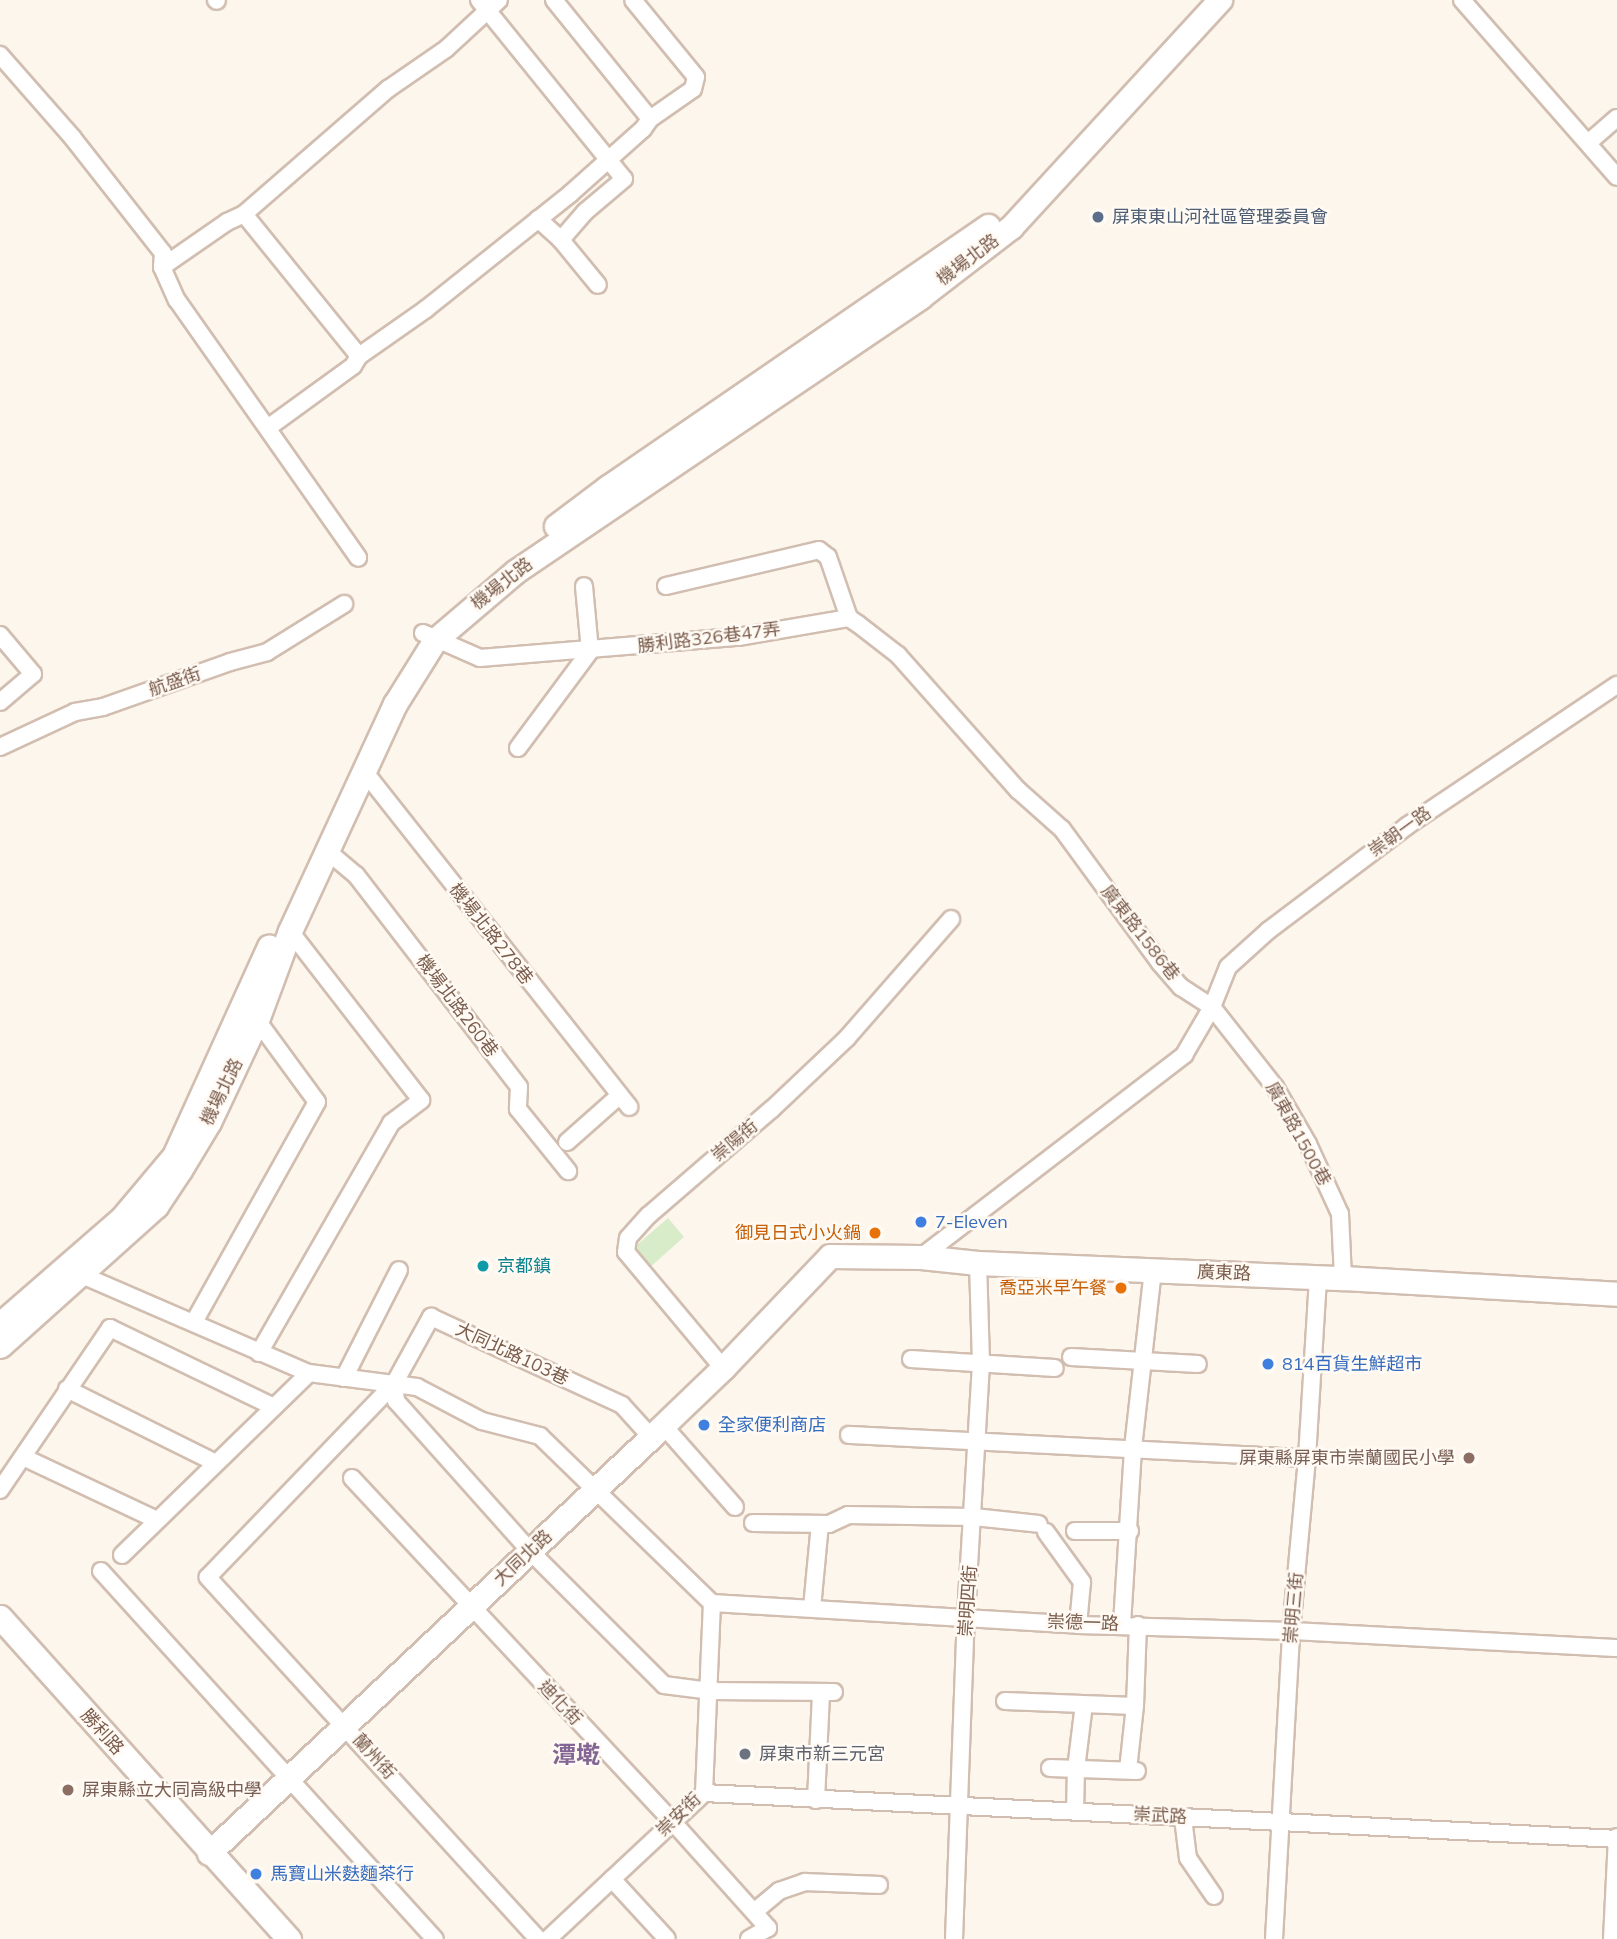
<!DOCTYPE html>
<meta charset="utf-8">
<style>
body{margin:0}
#map{position:relative;width:1617px;height:1939px;overflow:hidden;background:#fdf6ec;font-family:Mulish,"Noto Sans TC",sans-serif}
div>[style]{position:absolute}
.green>*{inset:0;background:#d8ecc9}
.roads{filter:drop-shadow(2px 0 #d1beb0) drop-shadow(-2px 0 #d1beb0) drop-shadow(0 2px #d1beb0) drop-shadow(0 -2px #d1beb0)}
.street>*{height:16px;margin:-8px;padding:0 8px;transform-origin:8px;border-radius:8px;background:#fff}
.secondary>*{height:23px;margin:-11.5px;padding:0 11.5px;transform-origin:11.5px;border-radius:11.5px;background:#fff}
.dots>*{width:19px;height:19px;translate:-50% -50%;box-sizing:border-box;border:4px solid #fffaf3;border-radius:50%}
span{translate:-50% -50%;white-space:nowrap;text-align:center;line-height:1.15;-webkit-text-stroke:5px #fffaf3;paint-order:stroke}
.service-label{font-size:18px;color:#4e5e75}
.left{translate:0 -50%;text-align:left}
.street-label{font-size:18px;color:#7a5c4d}
.shop-label{font-size:18px;color:#366cbe}
.food-label{font-size:18px;color:#c56008}
.right{translate:-100% -50%;text-align:right}
.culture-label{font-size:18px;color:#0d838f}
.education-label{font-size:18px;color:#785e54}
.worship-label{font-size:18px;color:#5b616d}
.district-label{font-size:24px;color:#846695;font-weight:700}
</style>
<div id="map">
<div class="green">
<i style="clip-path:polygon(668px 1218px,684px 1237px,648px 1269px,631px 1250px)"></i>
</div>
<div class="roads">
<div class="street">
<i style="left:216px;top:0;width:1px;rotate:45deg"></i>
<i style="left:479px;top:0;width:230px;rotate:51deg"></i>
<i style="left:624px;top:179px;width:51px;rotate:139.8deg"></i>
<i style="left:585px;top:212px;width:37px;rotate:131deg"></i>
<i style="left:554px;top:0;width:153px;rotate:51.1deg"></i>
<i style="left:1462px;top:0;width:235px;rotate:48.8deg"></i>
<i style="left:0;top:55px;width:109px;rotate:48.7deg"></i>
<i style="left:72px;top:137px;width:147px;rotate:51.9deg"></i>
<i style="left:163px;top:253px;width:14px;rotate:94deg"></i>
<i style="left:162px;top:267px;width:36px;rotate:66deg"></i>
<i style="left:177px;top:300px;width:315px;rotate:54.9deg"></i>
<i style="left:1588px;top:143px;width:38px;rotate:-41deg"></i>
<i style="left:244px;top:214px;width:183px;rotate:51deg"></i>
<i style="left:538px;top:219px;width:31px;rotate:42deg"></i>
<i style="left:561px;top:240px;width:58px;rotate:50.6deg"></i>
<i style="left:162px;top:267px;width:79px;rotate:-34.7deg"></i>
<i style="left:227px;top:222px;width:19px;rotate:-25deg"></i>
<i style="left:244px;top:214px;width:191px;rotate:-41deg"></i>
<i style="left:388px;top:89px;width:70px;rotate:-34.6deg"></i>
<i style="left:446px;top:49px;width:72px;rotate:-42.8deg"></i>
<i style="left:269px;top:427px;width:104px;rotate:-36deg"></i>
<i style="left:353px;top:366px;width:12px;rotate:-59deg"></i>
<i style="left:359px;top:356px;width:82px;rotate:-35deg"></i>
<i style="left:426px;top:309px;width:184px;rotate:-38.6deg"></i>
<i style="left:570px;top:194px;width:98px;rotate:-41.7deg"></i>
<i style="left:643px;top:129px;width:12px;rotate:-55deg"></i>
<i style="left:650px;top:119px;width:52px;rotate:-34.9deg"></i>
<i style="left:693px;top:89px;width:12px;rotate:-76deg"></i>
<i style="left:696px;top:77px;width:99px;rotate:-129.3deg"></i>
<i style="left:666px;top:586px;width:157px;rotate:-13.2deg"></i>
<i style="left:819px;top:550px;width:11px;rotate:38deg"></i>
<i style="left:828px;top:557px;width:65px;rotate:71deg"></i>
<i style="left:423px;top:633px;width:62px;rotate:23.7deg"></i>
<i style="left:480px;top:658px;width:259px;rotate:-4.7deg"></i>
<i style="left:738px;top:637px;width:113px;rotate:-9.7deg"></i>
<i style="left:849px;top:618px;width:11px;rotate:34deg"></i>
<i style="left:858px;top:624px;width:51px;rotate:37.8deg"></i>
<i style="left:898px;top:655px;width:181px;rotate:48.4deg"></i>
<i style="left:1018px;top:790px;width:59px;rotate:41.6deg"></i>
<i style="left:1062px;top:829px;width:166px;rotate:53.8deg"></i>
<i style="left:1160px;top:963px;width:32px;rotate:49deg"></i>
<i style="left:1181px;top:987px;width:37px;rotate:33deg"></i>
<i style="left:1212px;top:1007px;width:102px;rotate:51.8deg"></i>
<i style="left:1275px;top:1087px;width:66px;rotate:59.9deg"></i>
<i style="left:1308px;top:1144px;width:77px;rotate:65.4deg"></i>
<i style="left:1340px;top:1214px;width:64px;rotate:87.3deg"></i>
<i style="left:0;top:635px;width:51px;rotate:49.8deg"></i>
<i style="left:33px;top:674px;width:43px;rotate:139.7deg"></i>
<i style="left:0;top:747px;width:83px;rotate:-25deg"></i>
<i style="left:75px;top:712px;width:28px;rotate:-10deg"></i>
<i style="left:103px;top:707px;width:135px;rotate:-19.5deg"></i>
<i style="left:230px;top:662px;width:38px;rotate:-15deg"></i>
<i style="left:267px;top:652px;width:91px;rotate:-31.9deg"></i>
<i style="left:518px;top:748px;width:121px;rotate:-53.4deg"></i>
<i style="left:590px;top:651px;width:65px;rotate:-95.3deg"></i>
<i style="left:364px;top:771px;width:428px;rotate:51.7deg"></i>
<i style="left:326px;top:850px;width:39px;rotate:40deg"></i>
<i style="left:356px;top:875px;width:267px;rotate:52.4deg"></i>
<i style="left:519px;top:1087px;width:22px;rotate:93deg"></i>
<i style="left:518px;top:1109px;width:80px;rotate:51.1deg"></i>
<i style="left:567px;top:1142px;width:69px;rotate:-41.5deg"></i>
<i style="left:921px;top:1257px;width:332px;rotate:-37.5deg"></i>
<i style="left:1184px;top:1055px;width:56px;rotate:-59.7deg"></i>
<i style="left:1212px;top:1007px;width:43px;rotate:-68.2deg"></i>
<i style="left:1228px;top:967px;width:55px;rotate:-42.1deg"></i>
<i style="left:1269px;top:930px;width:173px;rotate:-37deg"></i>
<i style="left:1407px;top:826px;width:253px;rotate:-33.9deg"></i>
<i style="left:82px;top:1275px;width:247px;rotate:23.4deg"></i>
<i style="left:309px;top:1373px;width:109px;rotate:7.4deg"></i>
<i style="left:417px;top:1387px;width:73px;rotate:27.6deg"></i>
<i style="left:482px;top:1421px;width:60px;rotate:14.5deg"></i>
<i style="left:540px;top:1436px;width:240px;rotate:44.2deg"></i>
<i style="left:712px;top:1603px;width:367px;rotate:3.4deg"></i>
<i style="left:1078px;top:1625px;width:213px;rotate:1.6deg"></i>
<i style="left:1291px;top:1631px;width:326px;rotate:3deg"></i>
<i style="left:194px;top:1322px;width:252px;rotate:-60.8deg"></i>
<i style="left:317px;top:1102px;width:102px;rotate:-126.2deg"></i>
<i style="left:259px;top:1353px;width:265px;rotate:-60.1deg"></i>
<i style="left:391px;top:1123px;width:38px;rotate:-37deg"></i>
<i style="left:421px;top:1100px;width:214px;rotate:-127.8deg"></i>
<i style="left:1071px;top:1357px;width:127px;rotate:3.2deg"></i>
<i style="left:911px;top:1359px;width:144px;rotate:3.6deg"></i>
<i style="left:723px;top:1368px;width:151px;rotate:-129.9deg"></i>
<i style="left:626px;top:1252px;width:14px;rotate:-82deg"></i>
<i style="left:628px;top:1238px;width:31px;rotate:-48deg"></i>
<i style="left:649px;top:1215px;width:162px;rotate:-40.8deg"></i>
<i style="left:772px;top:1109px;width:103px;rotate:-43.4deg"></i>
<i style="left:847px;top:1038px;width:158px;rotate:-48.8deg"></i>
<i style="left:344px;top:1378px;width:121px;rotate:-63deg"></i>
<i style="left:394px;top:1384px;width:17px;rotate:83deg"></i>
<i style="left:396px;top:1401px;width:203px;rotate:48.2deg"></i>
<i style="left:531px;top:1552px;width:188px;rotate:45deg"></i>
<i style="left:664px;top:1685px;width:46px;rotate:7.4deg"></i>
<i style="left:710px;top:1691px;width:124px;rotate:0.5deg"></i>
<i style="left:67px;top:1389px;width:166px;rotate:26.4deg"></i>
<i style="left:663px;top:1425px;width:109px;rotate:48.7deg"></i>
<i style="left:849px;top:1435px;width:459px;rotate:2.9deg"></i>
<i style="left:23px;top:1457px;width:148px;rotate:25.2deg"></i>
<i style="left:352px;top:1478px;width:469px;rotate:47deg"></i>
<i style="left:672px;top:1821px;width:144px;rotate:48.1deg"></i>
<i style="left:768px;top:1928px;width:22px;rotate:150deg"></i>
<i style="left:0;top:1490px;width:196px;rotate:-55.8deg"></i>
<i style="left:110px;top:1328px;width:182px;rotate:25.7deg"></i>
<i style="left:753px;top:1523px;width:76px;rotate:0.8deg"></i>
<i style="left:829px;top:1524px;width:21px;rotate:-25deg"></i>
<i style="left:848px;top:1515px;width:126px;rotate:0.9deg"></i>
<i style="left:974px;top:1517px;width:65px;rotate:6.1deg"></i>
<i style="left:1075px;top:1531px;width:55px"></i>
<i style="left:1046px;top:1532px;width:62px;rotate:54.2deg"></i>
<i style="left:1082px;top:1582px;width:43px;rotate:95.3deg"></i>
<i style="left:122px;top:1555px;width:261px;rotate:-44.2deg"></i>
<i style="left:101px;top:1571px;width:497px;rotate:47.8deg"></i>
<i style="left:812px;top:1608px;width:84px;rotate:-84.6deg"></i>
<i style="left:1122px;top:1624px;width:176px;rotate:-86.4deg"></i>
<i style="left:1133px;top:1448px;width:179px;rotate:-83.6deg"></i>
<i style="left:1005px;top:1701px;width:130px;rotate:2.2deg"></i>
<i style="left:1050px;top:1768px;width:87px;rotate:2deg"></i>
<i style="left:1128px;top:1770px;width:64px;rotate:-83.8deg"></i>
<i style="left:1135px;top:1706px;width:81px;rotate:-87.9deg"></i>
<i style="left:704px;top:1793px;width:914px;rotate:2.88deg"></i>
<i style="left:816px;top:1800px;width:108px;rotate:-87.3deg"></i>
<i style="left:1075px;top:1812px;width:43px;rotate:-88.7deg"></i>
<i style="left:1076px;top:1769px;width:65px;rotate:-83deg"></i>
<i style="left:1183px;top:1818px;width:40px;rotate:82.9deg"></i>
<i style="left:1188px;top:1858px;width:46px;rotate:55.6deg"></i>
<i style="left:612px;top:1879px;width:81px;rotate:47.5deg"></i>
<i style="left:754px;top:1912px;width:33px;rotate:-40deg"></i>
<i style="left:779px;top:1891px;width:28px;rotate:-19deg"></i>
<i style="left:805px;top:1882px;width:74px;rotate:2.3deg"></i>
<i style="left:538px;top:1939px;width:490px;rotate:-132.4deg"></i>
<i style="left:208px;top:1577px;width:268px;rotate:-46.1deg"></i>
<i style="left:394px;top:1384px;width:77px;rotate:-61.1deg"></i>
<i style="left:431px;top:1317px;width:210px;rotate:24.7deg"></i>
<i style="left:622px;top:1405px;width:43px;rotate:47.8deg"></i>
<i style="left:548px;top:1939px;width:214px;rotate:-43.1deg"></i>
<i style="left:704px;top:1793px;width:190px;rotate:-87.6deg"></i>
<i style="left:954px;top:1939px;width:323px;rotate:-87.9deg"></i>
<i style="left:966px;top:1616px;width:253px;rotate:-86.6deg"></i>
<i style="left:981px;top:1363px;width:100px;rotate:-91.7deg"></i>
<i style="left:1274px;top:1939px;width:308px;rotate:-86.8deg"></i>
<i style="left:1291px;top:1631px;width:174px;rotate:-84.7deg"></i>
<i style="left:1307px;top:1458px;width:181px;rotate:-86.5deg"></i>
<i style="left:1612px;top:1939px;width:102px;rotate:-87.2deg"></i>
</div>
<div class="secondary">
<i style="left:556px;top:526px;width:65px;rotate:-36.9deg"></i>
<i style="left:608px;top:487px;width:461px;rotate:-34.5deg"></i>
<i style="left:0;top:1324px;width:162px;rotate:-41deg"></i>
<i style="left:122px;top:1218px;width:81px;rotate:-50deg"></i>
<i style="left:174px;top:1156px;width:230px;rotate:-65.6deg"></i>
<i style="left:0;top:1346px;width:210px;rotate:-41.9deg"></i>
<i style="left:156px;top:1206px;width:43px;rotate:-56.3deg"></i>
<i style="left:180px;top:1170px;width:56px;rotate:-58.9deg"></i>
<i style="left:209px;top:1122px;width:113px;rotate:-64.8deg"></i>
<i style="left:257px;top:1020px;width:95px;rotate:-69.7deg"></i>
<i style="left:290px;top:931px;width:250px;rotate:-65.2deg"></i>
<i style="left:395px;top:704px;width:75px;rotate:-58deg"></i>
<i style="left:435px;top:640px;width:106px;rotate:-40.4deg"></i>
<i style="left:516px;top:571px;width:488px;rotate:-34.1deg"></i>
<i style="left:920px;top:297px;width:115px;rotate:-37.6deg"></i>
<i style="left:1011px;top:227px;width:309px;rotate:-47.4deg"></i>
<i style="left:0;top:1617px;width:433px;rotate:48.1deg"></i>
<i style="left:209px;top:1853px;width:607px;rotate:-43.26deg"></i>
<i style="left:651px;top:1437px;width:100px;rotate:-43.8deg"></i>
<i style="left:723px;top:1368px;width:155px;rotate:-46.3deg"></i>
<i style="left:830px;top:1256px;width:91px;rotate:0.6deg"></i>
<i style="left:921px;top:1257px;width:57px;rotate:6deg"></i>
<i style="left:978px;top:1263px;width:365px;rotate:2.4deg"></i>
<i style="left:1343px;top:1278px;width:274px;rotate:3.3deg"></i>
</div>
</div>
<div class="dots">
<i style="left:1098px;top:217px;background:#5c6f8a"></i>
<i style="left:921px;top:1222px;background:#3f7fe0"></i>
<i style="left:875px;top:1233px;background:#e8710a"></i>
<i style="left:483px;top:1266px;background:#0f9aa8"></i>
<i style="left:1121px;top:1288px;background:#e8710a"></i>
<i style="left:1268px;top:1364px;background:#3f7fe0"></i>
<i style="left:704px;top:1425px;background:#3f7fe0"></i>
<i style="left:1469px;top:1458px;background:#8d6e63"></i>
<i style="left:745px;top:1754px;background:#6b7280"></i>
<i style="left:68px;top:1790px;background:#8d6e63"></i>
<i style="left:256px;top:1874px;background:#3f7fe0"></i>
</div>
<div class="service-label">
<span class="left" style="left:1112px;top:217px">屏東東山河社區管理委員會</span>
</div>
<div class="street-label">
<span style="left:968px;top:260px;rotate:-37deg">機場北路</span>
<span style="left:502px;top:584px;rotate:-38deg">機場北路</span>
<span style="left:709px;top:638px;rotate:-7deg">勝利路326巷47弄</span>
<span style="left:175px;top:682px;rotate:-19deg">航盛街</span>
<span style="left:1400px;top:832px;rotate:-36deg">崇朝一路</span>
<span style="left:1140px;top:933px;rotate:52deg">廣東路1586巷</span>
<span style="left:491px;top:934px;rotate:52deg">機場北路278巷</span>
<span style="left:457px;top:1006px;rotate:53deg">機場北路260巷</span>
<span style="left:222px;top:1092px;rotate:-64deg">機場北路</span>
<span style="left:1298px;top:1134px;rotate:61deg">廣東路1500巷</span>
<span style="left:735px;top:1141px;rotate:-40deg">崇陽街</span>
<span style="left:1224px;top:1273px;rotate:2deg">廣東路</span>
<span style="left:512px;top:1354px;rotate:25deg">大同北路103巷</span>
<span style="left:523px;top:1558px;rotate:-43deg">大同北路</span>
<span style="left:968px;top:1601px;rotate:-86deg">崇明四街</span>
<span style="left:1294px;top:1608px;rotate:-85deg">崇明三街</span>
<span style="left:1083px;top:1623px;rotate:2deg">崇德一路</span>
<span style="left:560px;top:1703px;rotate:47deg">迪化街</span>
<span style="left:102px;top:1732px;rotate:48deg">勝利路</span>
<span style="left:374px;top:1757px;rotate:48deg">蘭州街</span>
<span style="left:679px;top:1815px;rotate:-44deg">崇安街</span>
<span style="left:1160px;top:1816px;rotate:3deg">崇武路</span>
</div>
<div class="shop-label">
<span class="left" style="left:935px;top:1222px">7-Eleven</span>
<span class="left" style="left:1282px;top:1364px">814百貨生鮮超市</span>
<span class="left" style="left:718px;top:1425px">全家便利商店</span>
<span class="left" style="left:270px;top:1874px">馬寶山米麩麵茶行</span>
</div>
<div class="food-label">
<span class="right" style="left:861px;top:1233px">御見日式小火鍋</span>
<span class="right" style="left:1107px;top:1288px">喬亞米早午餐</span>
</div>
<div class="culture-label">
<span class="left" style="left:497px;top:1266px">京都鎮</span>
</div>
<div class="education-label">
<span class="right" style="left:1455px;top:1458px">屏東縣屏東市崇蘭國民小學</span>
<span class="left" style="left:82px;top:1790px">屏東縣立大同高級中學</span>
</div>
<div class="worship-label">
<span class="left" style="left:759px;top:1754px">屏東市新三元宮</span>
</div>
<div class="district-label">
<span style="left:576px;top:1755px">潭墘</span>
</div>
</div>
